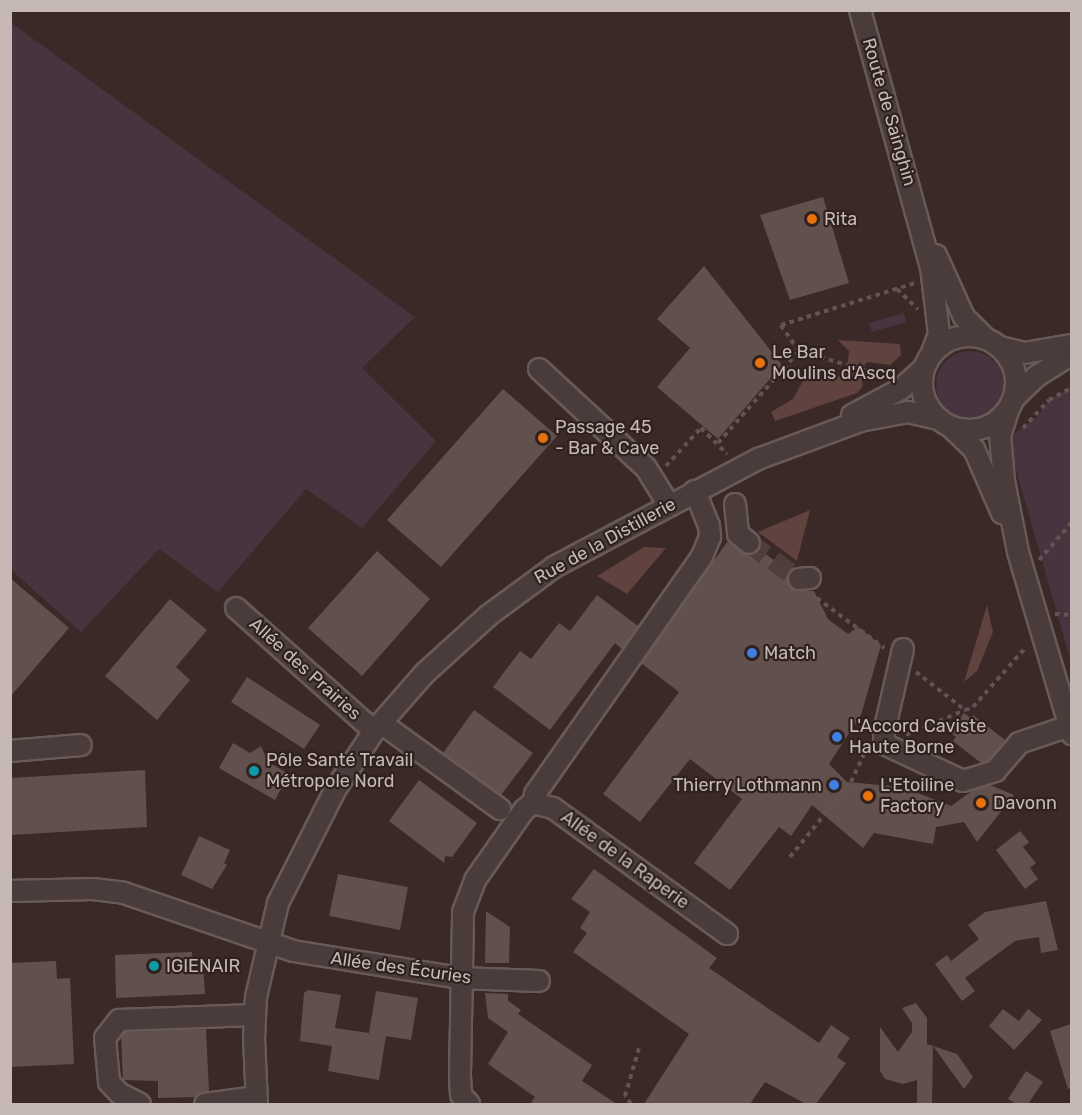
<!DOCTYPE html>
<meta charset="utf-8">
<style>
body{margin:0}
#map{position:relative;width:1082px;height:1115px;overflow:hidden;background:#3a2926;font-family:Rubik,sans-serif}
div>[style]{position:absolute}
.green>*{inset:0;background:#48343e}
.round{border-radius:50%}
.water>*{inset:0;background:#60433e}
.building>*{inset:0;background:#62504d}
.minor-tunnel>*{height:20px;margin-top:-10px;transform-origin:0;background:repeating-linear-gradient(90deg,#4f3e3b 0 20px,transparent 0 30px)}
.path>*{height:4px;margin-top:-2px;transform-origin:0;background:repeating-linear-gradient(90deg,#635256 0 4.5px,transparent 0 9px)}
.roads{filter:drop-shadow(2px 0 #685a58) drop-shadow(-2px 0 #685a58) drop-shadow(0 2px #685a58) drop-shadow(0 -2px #685a58)}
.minor>*{height:20px;margin:-10px;padding:0 10px;transform-origin:10px;border-radius:10px;background:#4a3c3a}
.minor>.ring{margin:-10px;padding:0;box-sizing:content-box;background:none;border:20px solid #4a3c3a;border-radius:50%}
.dots>*{width:16px;height:16px;translate:-50% -50%;box-sizing:border-box;border:3px solid #2f211f;border-radius:50%}
span{translate:-50% -50%;white-space:nowrap;text-align:center;line-height:1.15;-webkit-text-stroke:4.5px #2f211f;paint-order:stroke}
.street-label{font-size:18px;color:#c6b8b5}
.poi-label{font-size:18px;color:#c6b8b5}
.left{translate:0 -50%;text-align:left}
.right{translate:-100% -50%;text-align:right}
.frame{position:absolute;inset:0;border:12px solid #c6b8b5;pointer-events:none}
</style>
<div id="map">
<div class="green">
<i style="clip-path:polygon(10px 22px,415px 317px,362px 368px,436px 441px,362px 528px,306px 489px,218px 592px,159px 549px,81px 632px,11px 570px)"></i>
<i style="clip-path:polygon(904px 313px,906px 322px,872px 332px,869px 323px)"></i>
<i class="round" style="left:936px;top:351px;width:68px;height:68px"></i>
<i style="clip-path:polygon(1071px 387px,1071px 662px,1014px 463px,1011px 437px,1038px 416px,1049px 400px)"></i>
</div>
<div class="water">
<i style="clip-path:polygon(838px 340px,900px 344px,901px 355px,890px 365px,867px 362px,860px 372px,863px 386px,857px 393px,775px 421px,771px 412px,793px 399px,805px 377px,812px 374px,836px 378px,847px 371px,849px 351px)"></i>
<i style="clip-path:polygon(810px 510px,797px 561px,758px 532px)"></i>
<i style="clip-path:polygon(644px 547px,666px 548px,627px 594px,597px 576px)"></i>
<i style="clip-path:polygon(987px 605px,993px 632px,977px 671px,964px 682px)"></i>
</div>
<div class="building">
<i style="clip-path:polygon(823px 197px,849px 283px,790px 300px,760px 215px)"></i>
<i style="clip-path:polygon(704px 266px,782px 365px,718px 439px,657px 387px,690px 348px,657px 319px)"></i>
<i style="clip-path:polygon(503px 389px,557px 436px,441px 567px,387px 520px)"></i>
<i style="clip-path:polygon(727px 542px,747px 555px,759px 549px,790px 572px,787px 581px,793px 590px,814px 591px,828px 619px,848px 634px,858px 627px,881px 645px,861px 715px,829px 764px,847px 782px,902px 787px,951px 806px,972px 791px,990px 785px,1014px 795px,977px 842px,964px 822px,936px 827px,933px 844px,874px 833px,863px 848px,812px 805px,791px 836px,779px 827px,730px 890px,694px 863px,742px 799px,690px 759px,640px 822px,603px 794px,679px 692px,641px 663px)"></i>
<i style="clip-path:polygon(377px 551px,430px 599px,362px 676px,308px 628px)"></i>
<i style="clip-path:polygon(10px 578px,69px 628px,10px 697px)"></i>
<i style="clip-path:polygon(597px 595px,638px 626px,622px 649px,615px 643px,550px 730px,493px 687px,520px 651px,531px 659px,559px 623px,570px 631px)"></i>
<i style="clip-path:polygon(170px 599px,207px 630px,176px 667px,190px 680px,157px 720px,105px 676px)"></i>
<i style="clip-path:polygon(247px 677px,320px 725px,304px 749px,231px 702px)"></i>
<i style="clip-path:polygon(474px 710px,533px 753px,501px 795px,443px 753px)"></i>
<i style="clip-path:polygon(964px 713px,971px 718px,973px 715px,1005px 740px,988px 761px,981px 763px,953px 741px,956px 737px,950px 732px)"></i>
<i style="clip-path:polygon(233px 743px,250px 753px,261px 746px,268px 762px,289px 774px,275px 800px,219px 768px)"></i>
<i style="clip-path:polygon(145px 770px,147px 827px,10px 835px,10px 778px)"></i>
<i style="clip-path:polygon(419px 780px,477px 823px,452px 857px,445px 856px,444px 863px,389px 821px)"></i>
<i style="clip-path:polygon(1020px 831px,1029px 842px,1023px 847px,1036px 863px,1030px 868px,1038px 879px,1025px 889px,996px 850px)"></i>
<i style="clip-path:polygon(199px 836px,230px 850px,224px 863px,227px 865px,212px 889px,181px 875px)"></i>
<i style="clip-path:polygon(594px 869px,717px 958px,709px 968px,819px 1043px,831px 1025px,850px 1038px,837px 1057px,846px 1063px,816px 1104px,806px 1104px,765px 1082px,750px 1104px,644px 1104px,689px 1034px,573px 952px,587px 933px,580px 928px,590px 912px,571px 899px)"></i>
<i style="clip-path:polygon(338px 874px,408px 887px,400px 930px,329px 916px)"></i>
<i style="clip-path:polygon(1046px 901px,1058px 950px,1041px 953px,1039px 937px,1015px 941px,965px 978px,975px 991px,962px 1001px,935px 964px,947px 955px,951px 961px,979px 939px,968px 925px,985px 912px)"></i>
<i style="clip-path:polygon(486px 911px,510px 927px,509px 963px,485px 963px)"></i>
<i style="clip-path:polygon(192px 952px,193px 966px,203px 966px,205px 994px,116px 998px,115px 955px)"></i>
<i style="clip-path:polygon(56px 961px,57px 979px,70px 978px,74px 1064px,10px 1067px,10px 963px)"></i>
<i style="clip-path:polygon(308px 990px,341px 995px,335px 1028px,369px 1033px,376px 991px,418px 998px,411px 1040px,386px 1036px,379px 1080px,328px 1071px,332px 1046px,300px 1041px,304px 993px)"></i>
<i style="clip-path:polygon(485px 993px,508px 994px,508px 1001px,521px 1010px,518px 1014px,592px 1065px,582px 1081px,617px 1104px,530px 1104px,535px 1097px,488px 1064px,508px 1032px,488px 1018px)"></i>
<i style="clip-path:polygon(916px 1003px,927px 1018px,927px 1044px,957px 1054px,973px 1077px,964px 1089px,933px 1046px,932px 1104px,917px 1104px,917px 1080px,903px 1084px,885px 1079px,880px 1071px,880px 1027px,898px 1052px,912px 1032px,912px 1023px,902px 1008px)"></i>
<i style="clip-path:polygon(1003px 1009px,1019px 1021px,1028px 1009px,1042px 1020px,1014px 1050px,989px 1026px)"></i>
<i style="clip-path:polygon(1071px 1024px,1071px 1088px,1068px 1089px,1050px 1031px)"></i>
<i style="clip-path:polygon(206px 1029px,209px 1091px,196px 1097px,158px 1098px,158px 1081px,123px 1080px,121px 1036px,125px 1032px)"></i>
<i style="clip-path:polygon(1026px 1071px,1043px 1082px,1028px 1104px,1016px 1104px,1008px 1099px)"></i>
</div>
<div class="minor-tunnel">
<i style="left:749px;top:543px;width:62px;rotate:35.8deg"></i>
</div>
<div class="path">
<i style="left:897px;top:289px;width:29px;rotate:44deg"></i>
<i style="left:885px;top:376px;width:90px;rotate:-163.8deg"></i>
<i style="left:799px;top:351px;width:32px;rotate:-125deg"></i>
<i style="left:781px;top:325px;width:140px;rotate:-17.4deg"></i>
<i style="left:1023px;top:428px;width:38px;rotate:-47deg"></i>
<i style="left:1049px;top:400px;width:26px;rotate:-29deg"></i>
<i style="left:718px;top:443px;width:123px;rotate:-48.6deg"></i>
<i style="left:666px;top:466px;width:52px;rotate:-47.4deg"></i>
<i style="left:701px;top:428px;width:37px;rotate:45deg"></i>
<i style="left:1039px;top:560px;width:50px;rotate:-49deg"></i>
<i style="left:817px;top:598px;width:84px;rotate:36.7deg"></i>
<i style="left:1055px;top:614px;width:17px;rotate:3deg"></i>
<i style="left:916px;top:672px;width:62px;rotate:37.8deg"></i>
<i style="left:965px;top:710px;width:9px;rotate:-21deg"></i>
<i style="left:973px;top:707px;width:81px;rotate:-48.5deg"></i>
<i style="left:906px;top:735px;width:64px;rotate:-23deg"></i>
<i style="left:790px;top:857px;width:97px;rotate:-50.9deg"></i>
<i style="left:851px;top:782px;width:31px;rotate:-65deg"></i>
<i style="left:864px;top:754px;width:6px;rotate:-31deg"></i>
<i style="left:631px;top:1104px;width:10px;rotate:-127deg"></i>
<i style="left:625px;top:1096px;width:50px;rotate:-73.7deg"></i>
</div>
<div class="roads">
<div class="minor">
<i style="left:860px;top:10px;width:267px;rotate:74.6deg"></i>
<i style="left:931px;top:267px;width:67px;rotate:83.2deg"></i>
<i style="left:939px;top:334px;width:22px;rotate:111deg"></i>
<i style="left:936px;top:255px;width:68px;rotate:65.7deg"></i>
<i style="left:964px;top:317px;width:31px;rotate:45deg"></i>
<i class="ring" style="left:922px;top:336px;width:74px;height:74px"></i>
<i style="left:1000px;top:347px;width:25px;rotate:14deg"></i>
<i style="left:1024px;top:353px;width:49px;rotate:-9.5deg"></i>
<i style="left:539px;top:369px;width:146px;rotate:42.8deg"></i>
<i style="left:646px;top:468px;width:44px;rotate:58.1deg"></i>
<i style="left:1014px;top:398px;width:32px;rotate:-44deg"></i>
<i style="left:1037px;top:376px;width:41px;rotate:-32.2deg"></i>
<i style="left:1008px;top:411px;width:25px;rotate:108deg"></i>
<i style="left:1000px;top:435px;width:46px;rotate:85deg"></i>
<i style="left:1004px;top:481px;width:72px;rotate:78.8deg"></i>
<i style="left:1018px;top:552px;width:190px;rotate:73.5deg"></i>
<i style="left:852px;top:415px;width:55px;rotate:-28deg"></i>
<i style="left:901px;top:389px;width:31px;rotate:-42deg"></i>
<i style="left:951px;top:427px;width:32px;rotate:44deg"></i>
<i style="left:974px;top:449px;width:70px;rotate:66.4deg"></i>
<i style="left:735px;top:504px;width:30px;rotate:84deg"></i>
<i style="left:738px;top:534px;width:14px;rotate:39deg"></i>
<i style="left:799px;top:579px;width:11px;rotate:-5deg"></i>
<i style="left:236px;top:608px;width:185px;rotate:41.7deg"></i>
<i style="left:903px;top:649px;width:85px;rotate:102.9deg"></i>
<i style="left:884px;top:732px;width:12px;rotate:90deg"></i>
<i style="left:884px;top:744px;width:87px;rotate:25.1deg"></i>
<i style="left:963px;top:781px;width:34px;rotate:-17deg"></i>
<i style="left:995px;top:771px;width:37px;rotate:-49deg"></i>
<i style="left:1019px;top:743px;width:53px;rotate:-18.8deg"></i>
<i style="left:381px;top:723px;width:147px;rotate:35.9deg"></i>
<i style="left:10px;top:751px;width:71px;rotate:-4.8deg"></i>
<i style="left:533px;top:803px;width:9px;rotate:-77deg"></i>
<i style="left:535px;top:794px;width:291px;rotate:-54.9deg"></i>
<i style="left:702px;top:556px;width:21px;rotate:-67deg"></i>
<i style="left:710px;top:537px;width:11px;rotate:-95deg"></i>
<i style="left:709px;top:526px;width:38px;rotate:-112deg"></i>
<i style="left:10px;top:891px;width:83px;rotate:-1.4deg"></i>
<i style="left:93px;top:889px;width:31px;rotate:7deg"></i>
<i style="left:124px;top:893px;width:179px;rotate:18.9deg"></i>
<i style="left:293px;top:951px;width:168px;rotate:9.2deg"></i>
<i style="left:459px;top:978px;width:80px;rotate:2.1deg"></i>
<i style="left:140px;top:1104px;width:22px;rotate:-153deg"></i>
<i style="left:120px;top:1094px;width:16px;rotate:-133deg"></i>
<i style="left:109px;top:1082px;width:44px;rotate:-95.2deg"></i>
<i style="left:105px;top:1038px;width:23px;rotate:-52deg"></i>
<i style="left:119px;top:1020px;width:136px;rotate:-2.1deg"></i>
<i style="left:205px;top:1104px;width:52px;rotate:-7.7deg"></i>
<i style="left:257px;top:1104px;width:65px;rotate:-92.6deg"></i>
<i style="left:254px;top:1039px;width:42px;rotate:-87.3deg"></i>
<i style="left:256px;top:997px;width:97px;rotate:-76.8deg"></i>
<i style="left:278px;top:903px;width:127px;rotate:-63.2deg"></i>
<i style="left:335px;top:790px;width:71px;rotate:-56.5deg"></i>
<i style="left:374px;top:731px;width:77px;rotate:-48.7deg"></i>
<i style="left:425px;top:673px;width:86px;rotate:-42.2deg"></i>
<i style="left:489px;top:615px;width:81px;rotate:-36.4deg"></i>
<i style="left:554px;top:567px;width:231px;rotate:-27.9deg"></i>
<i style="left:758px;top:459px;width:109px;rotate:-20.4deg"></i>
<i style="left:860px;top:421px;width:49px;rotate:-10.6deg"></i>
<i style="left:908px;top:412px;width:32px;rotate:13deg"></i>
<i style="left:469px;top:1104px;width:12px;rotate:-132deg"></i>
<i style="left:461px;top:1095px;width:21px;rotate:-93deg"></i>
<i style="left:460px;top:1074px;width:162px;rotate:-88.9deg"></i>
<i style="left:463px;top:912px;width:34px;rotate:-69deg"></i>
<i style="left:475px;top:880px;width:85px;rotate:-55deg"></i>
<i style="left:524px;top:810px;width:11px;rotate:-38deg"></i>
<i style="left:533px;top:803px;width:21px;rotate:14deg"></i>
<i style="left:553px;top:808px;width:215px;rotate:35.9deg"></i>
</div>
</div>
<div class="dots">
<i style="left:812px;top:219px;background:#e8710a"></i>
<i style="left:760px;top:363px;background:#e8710a"></i>
<i style="left:543px;top:438px;background:#e8710a"></i>
<i style="left:752px;top:653px;background:#3f7fe0"></i>
<i style="left:837px;top:737px;background:#3f7fe0"></i>
<i style="left:254px;top:771px;background:#0f9aa8"></i>
<i style="left:834px;top:785px;background:#3f7fe0"></i>
<i style="left:868px;top:796px;background:#e8710a"></i>
<i style="left:981px;top:803px;background:#e8710a"></i>
<i style="left:154px;top:966px;background:#0f9aa8"></i>
</div>
<div class="street-label">
<span style="left:889px;top:112px;rotate:74deg">Route de Sainghin</span>
<span style="left:605px;top:541px;rotate:-29deg">Rue de la Distillerie</span>
<span style="left:305px;top:669px;rotate:42deg">Allée des Prairies</span>
<span style="left:625px;top:860px;rotate:36deg">Allée de la Raperie</span>
<span style="left:401px;top:968px;rotate:8deg">Allée des Écuries</span>
</div>
<div class="poi-label">
<span class="left" style="left:824px;top:219px">Rita</span>
<span class="left" style="left:772px;top:363px">Le Bar<br>Moulins d'Ascq</span>
<span class="left" style="left:555px;top:438px">Passage 45<br>- Bar &amp; Cave</span>
<span class="left" style="left:764px;top:653px">Match</span>
<span class="left" style="left:849px;top:737px">L'Accord Caviste<br>Haute Borne</span>
<span class="left" style="left:266px;top:771px">Pôle Santé Travail<br>Métropole Nord</span>
<span class="right" style="left:822px;top:785px">Thierry Lothmann</span>
<span class="left" style="left:880px;top:796px">L'Etoiline<br>Factory</span>
<span class="left" style="left:993px;top:803px">Davonn</span>
<span class="left" style="left:166px;top:966px">IGIENAIR</span>
</div>
<div class="frame"></div>
</div>
